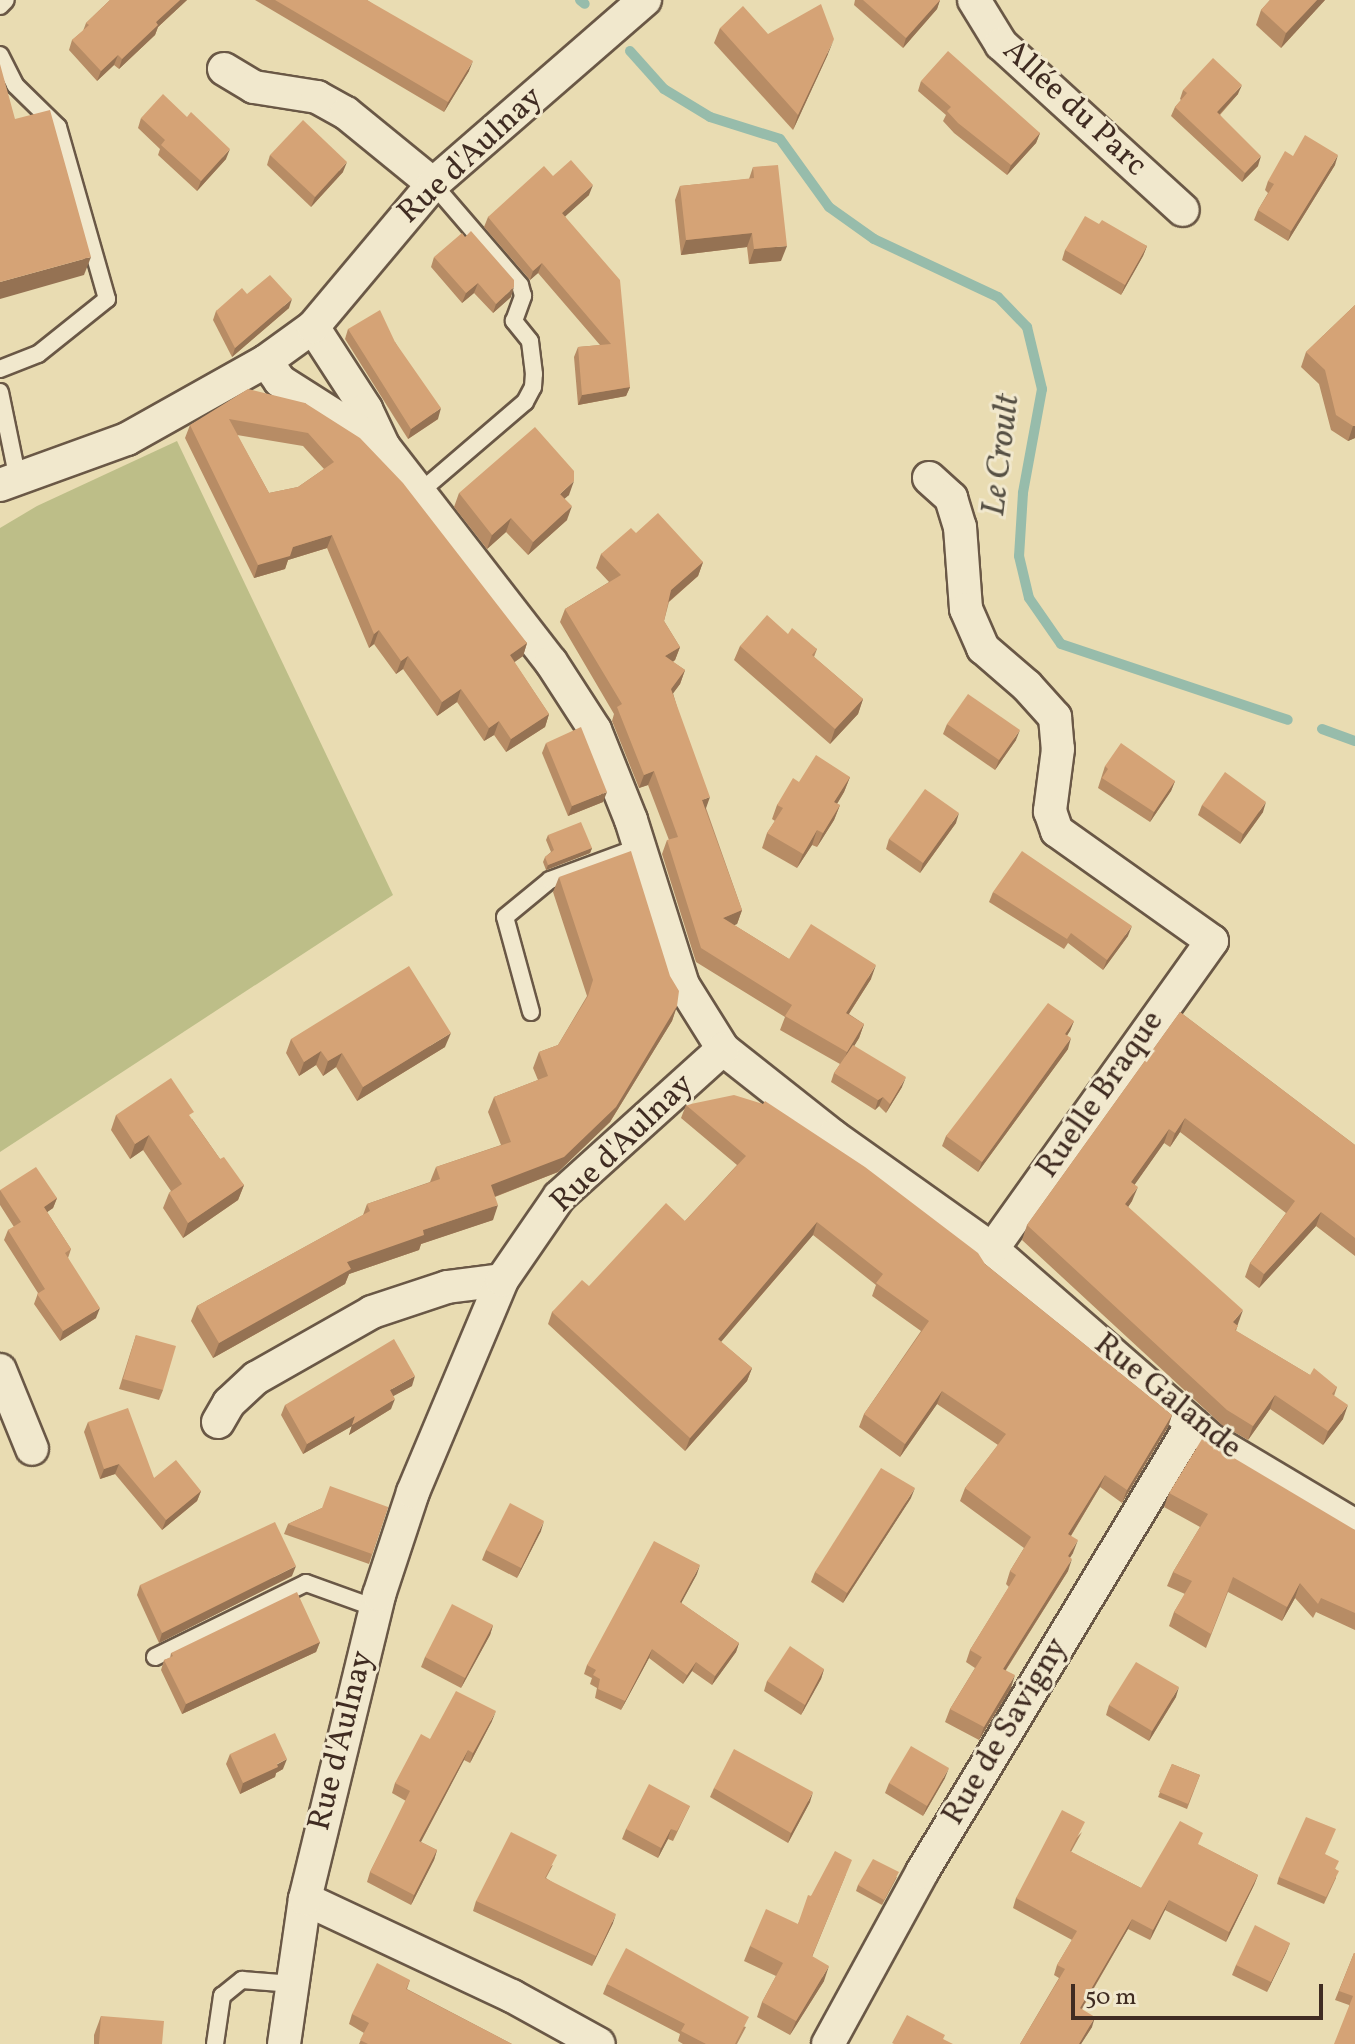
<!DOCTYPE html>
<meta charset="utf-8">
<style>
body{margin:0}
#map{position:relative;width:1355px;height:2044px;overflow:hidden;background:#e9dcb2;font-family:Vollkorn,serif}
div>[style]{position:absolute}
.green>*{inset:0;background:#bdbe88}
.stream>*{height:10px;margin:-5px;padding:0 5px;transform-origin:5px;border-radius:5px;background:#97bcab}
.roads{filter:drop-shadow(2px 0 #6a5846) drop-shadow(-2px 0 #6a5846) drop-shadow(0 2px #6a5846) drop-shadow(0 -2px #6a5846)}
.service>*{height:16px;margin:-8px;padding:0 8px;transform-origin:8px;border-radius:8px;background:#f1e8cd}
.minor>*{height:32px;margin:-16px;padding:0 16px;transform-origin:16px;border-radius:16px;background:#f1e8cd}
.wall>*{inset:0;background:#b78c65}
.shaded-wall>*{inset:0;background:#957253}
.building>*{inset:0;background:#d5a376}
span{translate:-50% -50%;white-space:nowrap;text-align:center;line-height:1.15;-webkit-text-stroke:6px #f1e8cd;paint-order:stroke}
.street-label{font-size:32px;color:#402c22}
.water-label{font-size:34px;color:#565044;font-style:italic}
.scale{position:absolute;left:1071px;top:1984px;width:252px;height:36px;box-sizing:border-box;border:4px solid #402c22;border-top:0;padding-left:10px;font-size:24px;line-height:28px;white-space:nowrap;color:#402c22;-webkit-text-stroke:6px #f1e8cd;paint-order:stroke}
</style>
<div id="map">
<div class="green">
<i style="clip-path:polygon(177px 441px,393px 895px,0 1152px,0 528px,37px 506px)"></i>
</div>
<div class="stream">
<i style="left:580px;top:0;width:6px;rotate:39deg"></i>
<i style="left:630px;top:51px;width:51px;rotate:48.2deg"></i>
<i style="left:664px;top:89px;width:54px;rotate:31.3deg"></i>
<i style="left:710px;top:117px;width:73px;rotate:17.4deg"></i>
<i style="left:780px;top:139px;width:84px;rotate:54.2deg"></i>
<i style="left:829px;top:207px;width:55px;rotate:35.4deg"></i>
<i style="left:874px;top:239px;width:137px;rotate:25.1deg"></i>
<i style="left:998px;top:297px;width:42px;rotate:46deg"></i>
<i style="left:1027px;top:327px;width:64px;rotate:76.4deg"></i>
<i style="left:1042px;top:389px;width:106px;rotate:100.4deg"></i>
<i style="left:1023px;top:493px;width:63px;rotate:93.6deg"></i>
<i style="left:1019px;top:556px;width:43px;rotate:76.6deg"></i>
<i style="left:1029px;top:598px;width:56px;rotate:55.2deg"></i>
<i style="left:1061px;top:644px;width:239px;rotate:18.5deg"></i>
<i style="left:1322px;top:729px;width:35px;rotate:20deg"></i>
</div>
<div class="roads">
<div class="service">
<i style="left:0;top:6px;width:8px;rotate:-45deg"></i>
<i style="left:0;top:55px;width:34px;rotate:63deg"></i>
<i style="left:15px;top:85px;width:60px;rotate:44.3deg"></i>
<i style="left:58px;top:127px;width:179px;rotate:74.1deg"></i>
<i style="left:107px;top:299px;width:88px;rotate:141.4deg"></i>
<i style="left:38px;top:354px;width:41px;rotate:158.5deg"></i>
<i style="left:0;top:392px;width:90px;rotate:78.4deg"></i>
<i style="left:421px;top:491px;width:137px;rotate:-40.6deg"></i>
<i style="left:525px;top:402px;width:17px;rotate:-62deg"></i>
<i style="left:533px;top:387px;width:13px;rotate:-86deg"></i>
<i style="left:534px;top:374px;width:33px;rotate:-97deg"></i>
<i style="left:530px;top:341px;width:26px;rotate:-129deg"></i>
<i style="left:514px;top:321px;width:27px;rotate:-70deg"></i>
<i style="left:523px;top:296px;width:11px;rotate:-105deg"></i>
<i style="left:520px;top:285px;width:133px;rotate:-130.7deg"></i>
<i style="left:531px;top:1012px;width:98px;rotate:-105.3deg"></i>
<i style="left:505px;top:917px;width:58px;rotate:-39.4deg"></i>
<i style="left:550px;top:880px;width:95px;rotate:-20.3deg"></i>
<i style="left:155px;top:1657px;width:168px;rotate:-26.1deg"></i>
<i style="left:306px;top:1583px;width:73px;rotate:19.9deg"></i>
<i style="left:215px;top:2044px;width:49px;rotate:-81.7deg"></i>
<i style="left:222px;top:1996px;width:26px;rotate:-39deg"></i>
<i style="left:242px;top:1980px;width:51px;rotate:4.5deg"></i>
</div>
<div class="minor">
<i style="left:974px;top:0;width:52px;rotate:58.5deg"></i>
<i style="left:1001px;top:44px;width:246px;rotate:42.4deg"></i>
<i style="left:224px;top:69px;width:35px;rotate:31deg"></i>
<i style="left:254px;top:87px;width:64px;rotate:9deg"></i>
<i style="left:317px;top:97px;width:33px;rotate:29deg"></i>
<i style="left:346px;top:113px;width:112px;rotate:39.2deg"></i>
<i style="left:313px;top:327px;width:98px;rotate:57.1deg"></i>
<i style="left:366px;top:409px;width:42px;rotate:64.7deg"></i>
<i style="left:384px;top:447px;width:272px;rotate:52.2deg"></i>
<i style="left:551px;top:662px;width:81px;rotate:57.1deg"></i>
<i style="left:595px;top:730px;width:97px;rotate:68.2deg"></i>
<i style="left:631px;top:820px;width:173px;rotate:72.5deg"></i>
<i style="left:683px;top:985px;width:75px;rotate:58deg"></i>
<i style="left:723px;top:1049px;width:140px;rotate:38.3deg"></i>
<i style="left:833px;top:1136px;width:195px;rotate:35.4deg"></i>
<i style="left:992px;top:1249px;width:291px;rotate:41.1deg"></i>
<i style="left:1211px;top:1440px;width:168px;rotate:30.8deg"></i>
<i style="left:266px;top:361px;width:24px;rotate:55deg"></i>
<i style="left:280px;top:381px;width:123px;rotate:32.4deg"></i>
<i style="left:929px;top:478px;width:30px;rotate:42deg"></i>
<i style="left:951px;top:498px;width:30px;rotate:73deg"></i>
<i style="left:960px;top:527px;width:82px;rotate:85.8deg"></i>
<i style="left:966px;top:609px;width:43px;rotate:66.4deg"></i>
<i style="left:983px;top:648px;width:58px;rotate:40.8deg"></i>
<i style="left:1027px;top:686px;width:42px;rotate:47.9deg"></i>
<i style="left:1055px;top:717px;width:32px;rotate:85deg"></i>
<i style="left:1058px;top:749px;width:63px;rotate:97.4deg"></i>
<i style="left:1050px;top:811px;width:21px;rotate:71deg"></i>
<i style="left:1057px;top:831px;width:190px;rotate:35.4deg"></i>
<i style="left:1212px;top:941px;width:379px;rotate:125.5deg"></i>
<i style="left:0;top:485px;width:135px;rotate:-19.9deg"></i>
<i style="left:127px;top:439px;width:159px;rotate:-29.3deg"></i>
<i style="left:266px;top:361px;width:58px;rotate:-35.9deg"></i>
<i style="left:313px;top:327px;width:187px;rotate:-50deg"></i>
<i style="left:433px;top:184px;width:281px;rotate:-41deg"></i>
<i style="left:0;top:1370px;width:85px;rotate:67.9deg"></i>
<i style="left:218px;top:1422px;width:22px;rotate:-60deg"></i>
<i style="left:229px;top:1403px;width:37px;rotate:-43deg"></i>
<i style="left:256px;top:1378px;width:133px;rotate:-29.6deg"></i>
<i style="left:372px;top:1312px;width:79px;rotate:-18.4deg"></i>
<i style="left:447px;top:1287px;width:55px;rotate:-7.3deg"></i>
<i style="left:305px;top:1899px;width:229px;rotate:25.1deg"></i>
<i style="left:512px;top:1996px;width:99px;rotate:28.9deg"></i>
<i style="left:284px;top:2044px;width:147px;rotate:-81.8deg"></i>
<i style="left:305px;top:1899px;width:313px;rotate:-76.3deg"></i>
<i style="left:379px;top:1595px;width:108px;rotate:-71.7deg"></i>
<i style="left:413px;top:1492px;width:230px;rotate:-67.2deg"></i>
<i style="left:502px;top:1280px;width:101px;rotate:-55.5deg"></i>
<i style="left:559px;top:1197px;width:221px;rotate:-42.1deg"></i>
<i style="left:828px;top:2044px;width:196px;rotate:-61.3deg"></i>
<i style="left:922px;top:1872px;width:523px;rotate:-58.92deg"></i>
</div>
</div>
<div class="wall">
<i style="clip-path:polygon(110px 0,187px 0,158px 27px,155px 35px,119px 69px,114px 65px,97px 81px,69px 50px,72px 40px,83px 31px,86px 23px)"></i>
<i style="clip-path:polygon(255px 0,367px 0,469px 71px,444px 112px)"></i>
<i style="clip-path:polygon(855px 0,940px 0,937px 9px,903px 48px,854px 5px)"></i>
<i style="clip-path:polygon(1270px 0,1325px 0,1281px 48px,1256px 25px,1261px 10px)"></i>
<i style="clip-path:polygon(720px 28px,828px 54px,793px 130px,714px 43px)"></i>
<i style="clip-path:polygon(921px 81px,1040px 133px,1036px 143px,1007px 175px,954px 133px,943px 121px,946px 115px,918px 91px)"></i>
<i style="clip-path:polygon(1183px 90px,1238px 94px,1220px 115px,1258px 166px,1242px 182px,1171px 116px,1175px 107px,1181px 100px,1180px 99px)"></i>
<i style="clip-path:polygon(141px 118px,226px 159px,197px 191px,158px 155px,160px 149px,138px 128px)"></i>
<i style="clip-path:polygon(270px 155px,343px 172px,311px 207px,267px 165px)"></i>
<i style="clip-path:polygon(1335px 165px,1288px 241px,1254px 220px,1258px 210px,1268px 193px,1265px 190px,1268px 181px)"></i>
<i style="clip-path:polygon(753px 167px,781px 261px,749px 264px,747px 247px,681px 255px,675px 200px,680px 186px,749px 179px)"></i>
<i style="clip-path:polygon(553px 176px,589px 195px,565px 216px,630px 387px,626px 396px,578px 405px,574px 357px,578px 347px,600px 345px,538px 273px,530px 280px,484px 227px,488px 217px)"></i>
<i style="clip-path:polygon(1099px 224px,1147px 246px,1143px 256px,1121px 295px,1062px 260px,1065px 250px)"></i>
<i style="clip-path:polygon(434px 257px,511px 297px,493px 313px,474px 293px,462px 303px,431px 267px)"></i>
<i style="clip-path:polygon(247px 294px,289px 308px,232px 357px,213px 320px,216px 311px)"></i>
<i style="clip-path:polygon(1355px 305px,1355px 438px,1348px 441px,1331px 430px,1319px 384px,1301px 367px,1306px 352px)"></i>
<i style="clip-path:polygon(348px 329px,395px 342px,438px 419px,408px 439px,345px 339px)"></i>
<i style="clip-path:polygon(evenodd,305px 403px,527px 643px,523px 656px,514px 662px,549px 714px,545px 727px,506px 752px,494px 735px,484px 741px,457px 702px,437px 716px,403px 669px,396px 674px,374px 644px,369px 648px,327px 548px,288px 560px,285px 569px,254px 578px,185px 438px,190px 425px,305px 403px,237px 435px,303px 446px,324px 469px,298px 487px,269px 493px,237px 435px)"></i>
<i style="clip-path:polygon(459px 493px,569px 495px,564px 498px,567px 520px,528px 555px,506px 532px,487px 549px,454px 507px)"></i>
<i style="clip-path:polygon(636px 533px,703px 562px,698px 576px,669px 602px,664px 621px,680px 647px,675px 660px,673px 662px,685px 670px,680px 684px,673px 693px,706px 808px,742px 910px,737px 924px,734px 925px,789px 959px,871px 979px,849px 1014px,864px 1024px,859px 1038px,854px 1046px,902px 1087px,886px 1113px,879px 1106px,875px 1110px,831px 1082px,834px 1073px,840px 1064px,780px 1030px,785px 1017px,696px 962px,662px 854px,667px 840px,669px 840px,648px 785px,639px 788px,612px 721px,614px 714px,560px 622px,565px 609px,609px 582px,596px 568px,601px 554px)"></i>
<i style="clip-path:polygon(788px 634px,817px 649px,814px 657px,863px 699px,858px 714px,830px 744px,734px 660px,740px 646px)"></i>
<i style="clip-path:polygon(947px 724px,1016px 740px,995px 770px,943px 734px)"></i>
<i style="clip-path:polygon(546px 743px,603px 802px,568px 816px,542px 753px)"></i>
<i style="clip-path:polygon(1105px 766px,1175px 781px,1171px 791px,1150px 822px,1098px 788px)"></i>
<i style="clip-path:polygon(850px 777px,844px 792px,837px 804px,840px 805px,834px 820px,817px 847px,812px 845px,797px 868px,762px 848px,767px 833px,775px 821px,772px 819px,777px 805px,799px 782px)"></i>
<i style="clip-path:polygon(1202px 805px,1263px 812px,1240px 844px,1198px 815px)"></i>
<i style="clip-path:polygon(956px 823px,920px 873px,886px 849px,889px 839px)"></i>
<i style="clip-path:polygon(548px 835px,592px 848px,590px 853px,546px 870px,543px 862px,545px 857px,551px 852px,546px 840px)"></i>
<i style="clip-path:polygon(559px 877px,677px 1006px,672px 1021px,610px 1122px,558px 1172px,495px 1197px,493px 1220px,421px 1244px,419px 1250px,349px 1274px,345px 1284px,213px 1358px,191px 1321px,197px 1306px,363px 1215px,367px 1204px,430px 1182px,436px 1167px,501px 1145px,488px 1112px,494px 1097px,538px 1080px,533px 1068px,539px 1052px,558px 1045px,587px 996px,553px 892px)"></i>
<i style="clip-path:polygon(993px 892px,1128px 936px,1103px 970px,1068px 943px,1064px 949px,989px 902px)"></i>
<i style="clip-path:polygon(1180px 1012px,1355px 1145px,1355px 1256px,1316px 1226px,1259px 1288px,1245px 1277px,1250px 1263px,1286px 1213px,1180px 1132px,1170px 1147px,1164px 1143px,1134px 1185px,1132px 1201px,1128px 1207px,1238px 1324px,1236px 1331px,1310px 1375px,1337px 1387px,1334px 1396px,1343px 1419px,1323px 1445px,1270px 1409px,1248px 1440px,1222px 1425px,1022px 1240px,1027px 1225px)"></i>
<i style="clip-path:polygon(1074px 1021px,1067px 1036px,1068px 1049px,978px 1172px,942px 1146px,946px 1136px)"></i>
<i style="clip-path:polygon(291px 1039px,445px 1047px,357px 1101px,336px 1067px,323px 1076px,316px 1065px,299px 1076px,286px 1053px)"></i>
<i style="clip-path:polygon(686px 1105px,985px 1264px,1172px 1415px,1168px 1427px,1122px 1503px,1100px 1487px,1071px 1536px,1073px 1553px,1070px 1557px,1068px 1571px,1006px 1670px,1011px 1688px,979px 1740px,945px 1722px,950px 1709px,975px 1668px,966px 1662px,970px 1650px,1009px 1587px,1006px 1584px,1010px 1571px,1024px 1548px,960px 1501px,965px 1488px,998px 1445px,937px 1404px,900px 1457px,859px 1427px,864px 1414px,921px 1331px,872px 1296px,876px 1285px,813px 1235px,721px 1342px,752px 1368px,747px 1381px,685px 1451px,548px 1324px,552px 1312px,685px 1221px,737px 1165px,681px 1118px)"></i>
<i style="clip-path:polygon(116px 1115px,192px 1119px,220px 1159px,244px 1185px,238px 1200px,183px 1238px,163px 1208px,169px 1193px,171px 1191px,143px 1150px,130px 1159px,111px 1130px)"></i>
<i style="clip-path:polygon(0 1190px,57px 1198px,53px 1208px,47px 1212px,71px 1249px,68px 1258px,96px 1318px,60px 1341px,34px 1304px,38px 1293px,4px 1240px,8px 1230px,14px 1227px,0 1205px)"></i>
<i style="clip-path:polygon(136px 1335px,163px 1390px,159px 1400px,119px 1389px)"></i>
<i style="clip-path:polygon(412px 1386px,393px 1396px,391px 1409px,349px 1435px,352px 1426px,303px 1454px,281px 1415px,285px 1405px)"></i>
<i style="clip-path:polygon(88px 1422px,154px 1478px,201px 1491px,197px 1501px,162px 1530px,115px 1474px,100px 1479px,84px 1432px)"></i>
<i style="clip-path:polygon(1169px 1493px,1350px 1528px,1355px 1530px,1355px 1630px,1316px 1612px,1313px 1618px,1295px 1598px,1282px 1621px,1228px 1592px,1206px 1648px,1169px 1626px,1174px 1612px,1185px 1594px,1167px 1586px,1173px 1572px,1200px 1527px,1164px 1507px)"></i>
<i style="clip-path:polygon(911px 1498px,843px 1603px,811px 1582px,815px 1572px)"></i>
<i style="clip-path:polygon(388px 1507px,369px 1564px,284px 1534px,288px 1524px,322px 1508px)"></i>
<i style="clip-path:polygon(541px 1531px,517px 1578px,482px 1560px,486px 1550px)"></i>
<i style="clip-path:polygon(697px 1574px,681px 1603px,739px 1643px,736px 1652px,712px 1685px,692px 1671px,683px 1684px,649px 1658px,621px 1710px,595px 1698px,597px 1688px,590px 1684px,592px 1678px,584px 1674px,587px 1665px)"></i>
<i style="clip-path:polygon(292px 1576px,159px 1643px,137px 1595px,140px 1585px)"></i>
<i style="clip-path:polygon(493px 1625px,490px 1635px,461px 1688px,421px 1667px,425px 1657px)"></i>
<i style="clip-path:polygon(320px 1642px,316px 1652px,182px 1714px,161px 1670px,164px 1660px,170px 1658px,171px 1653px)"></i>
<i style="clip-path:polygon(824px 1669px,821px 1679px,801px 1715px,764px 1691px,767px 1681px)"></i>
<i style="clip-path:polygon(1176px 1697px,1149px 1741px,1106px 1715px,1109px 1705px)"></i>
<i style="clip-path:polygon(492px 1721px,470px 1763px,464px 1760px,421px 1842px,437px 1850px,434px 1860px,411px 1905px,367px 1882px,370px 1872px,406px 1801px,392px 1793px,395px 1783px,430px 1739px)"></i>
<i style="clip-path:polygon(230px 1754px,283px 1769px,276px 1773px,275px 1777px,240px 1794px,226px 1764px)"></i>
<i style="clip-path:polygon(1172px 1764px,1200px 1775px,1187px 1809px,1158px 1797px)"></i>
<i style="clip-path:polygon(945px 1778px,923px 1816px,885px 1793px,889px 1783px)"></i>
<i style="clip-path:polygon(714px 1788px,810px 1802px,788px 1843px,710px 1797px)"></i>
<i style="clip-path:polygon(690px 1806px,673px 1841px,668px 1839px,658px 1858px,622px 1839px,626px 1829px)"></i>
<i style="clip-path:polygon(1082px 1832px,1071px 1852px,1141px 1888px,1199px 1845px,1258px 1875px,1254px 1885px,1226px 1942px,1165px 1910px,1150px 1940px,1128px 1929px,1082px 2009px,1092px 2027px,1081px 2044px,1020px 2044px,1059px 1978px,1054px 1975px,1057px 1965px,1072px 1940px,1013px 1908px,1016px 1898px)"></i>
<i style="clip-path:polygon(1326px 1855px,1336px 1870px,1336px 1878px,1324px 1904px,1277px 1884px,1279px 1877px)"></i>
<i style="clip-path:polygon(553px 1865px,546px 1878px,613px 1923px,592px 1966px,473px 1911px,476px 1901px)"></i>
<i style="clip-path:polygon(846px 1874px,812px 1957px,824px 1981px,790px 2035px,757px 2017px,762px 2002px,776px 1976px,744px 1961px,750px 1946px,798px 1924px,811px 1896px)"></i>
<i style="clip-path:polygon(897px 1877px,882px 1905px,856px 1891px,858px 1885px)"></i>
<i style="clip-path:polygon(1290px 1943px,1267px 1992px,1232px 1975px,1236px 1965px)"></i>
<i style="clip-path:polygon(1354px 1953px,1355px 2044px,1349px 2005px,1335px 2000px)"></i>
<i style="clip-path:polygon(410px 1980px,407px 1989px,512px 2044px,359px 2044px,364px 2033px,349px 2024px,352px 2014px)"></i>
<i style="clip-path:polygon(607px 1984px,746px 2027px,737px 2044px,683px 2044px,678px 2041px,680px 2034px,603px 1994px)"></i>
<i style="clip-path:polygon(101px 2016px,162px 2044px,94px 2044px,94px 2035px)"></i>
</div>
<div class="shaded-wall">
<i style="clip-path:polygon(180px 0,187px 0,158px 27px,155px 35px,119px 69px,122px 59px,156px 22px)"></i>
<i style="clip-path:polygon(940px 0,937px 9px,903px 48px,906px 38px)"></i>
<i style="clip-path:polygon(1317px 0,1325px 0,1281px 48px,1286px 33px)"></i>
<i style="clip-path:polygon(834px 39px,828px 54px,793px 130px,798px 115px)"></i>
<i style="clip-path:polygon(118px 55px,114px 65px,97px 81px,101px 71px)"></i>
<i style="clip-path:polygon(473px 61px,469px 71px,444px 112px,448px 102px)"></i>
<i style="clip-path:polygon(1242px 85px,1238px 94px,1213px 121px,1217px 112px)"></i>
<i style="clip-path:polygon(1040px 133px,1036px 143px,1007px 175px,1011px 165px)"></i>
<i style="clip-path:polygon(230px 149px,226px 159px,197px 191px,201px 181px)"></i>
<i style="clip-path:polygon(1338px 155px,1335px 165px,1288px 241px,1291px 231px)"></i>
<i style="clip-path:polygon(1261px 156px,1258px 166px,1242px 182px,1245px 173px)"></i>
<i style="clip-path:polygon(347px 162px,343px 172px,311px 207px,315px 197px)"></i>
<i style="clip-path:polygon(593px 185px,589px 195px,558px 223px,562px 213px)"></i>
<i style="clip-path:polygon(752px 233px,747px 247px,681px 255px,686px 240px)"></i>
<i style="clip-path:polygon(787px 246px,781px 261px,749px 264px,754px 249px)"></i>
<i style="clip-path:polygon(1147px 246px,1143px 256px,1121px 295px,1125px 285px)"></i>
<i style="clip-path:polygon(91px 257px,84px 275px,0 299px,0 282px)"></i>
<i style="clip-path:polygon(542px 263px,538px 273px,530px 280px,533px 271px)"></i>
<i style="clip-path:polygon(478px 283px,474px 293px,462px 303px,466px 293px)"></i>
<i style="clip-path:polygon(514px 287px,511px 297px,493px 313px,496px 304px)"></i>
<i style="clip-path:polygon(292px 299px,289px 308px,232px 357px,235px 348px)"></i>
<i style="clip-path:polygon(630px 387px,626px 396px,578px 405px,582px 395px)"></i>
<i style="clip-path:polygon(441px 408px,438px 419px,408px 439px,411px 429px)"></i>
<i style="clip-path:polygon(1353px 426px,1355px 426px,1355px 438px,1348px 441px)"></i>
<i style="clip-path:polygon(574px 481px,569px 495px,555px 507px,560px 494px)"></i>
<i style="clip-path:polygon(572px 506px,567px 520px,528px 555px,533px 542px)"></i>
<i style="clip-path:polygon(511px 518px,506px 532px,487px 549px,492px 535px)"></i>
<i style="clip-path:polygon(332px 535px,327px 548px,288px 560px,285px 569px,254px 578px,258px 565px,293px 547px)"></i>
<i style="clip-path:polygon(703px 562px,698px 576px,666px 604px,671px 590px)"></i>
<i style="clip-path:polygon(379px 630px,374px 644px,369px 648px,374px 634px)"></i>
<i style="clip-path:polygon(527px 643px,523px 656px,505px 669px,510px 655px)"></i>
<i style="clip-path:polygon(680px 647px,675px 660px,659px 670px,665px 656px)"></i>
<i style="clip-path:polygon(408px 656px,403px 669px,396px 674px,401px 661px)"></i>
<i style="clip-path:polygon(685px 670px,680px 684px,666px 703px,671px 689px)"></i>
<i style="clip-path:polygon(461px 689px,457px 702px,437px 716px,442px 702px)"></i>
<i style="clip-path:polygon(863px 699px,858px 714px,830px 744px,835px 729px)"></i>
<i style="clip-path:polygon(549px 714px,545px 727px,506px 752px,511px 739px)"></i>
<i style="clip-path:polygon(499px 721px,494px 735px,484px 741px,489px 728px)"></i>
<i style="clip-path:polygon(1020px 730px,1016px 740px,995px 770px,999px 760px)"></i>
<i style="clip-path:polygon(654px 771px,648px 785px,639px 788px,644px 775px)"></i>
<i style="clip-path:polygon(850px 777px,844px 792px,829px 817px,834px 802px)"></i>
<i style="clip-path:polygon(1175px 781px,1171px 791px,1150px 822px,1154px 812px)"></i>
<i style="clip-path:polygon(607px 792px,603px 802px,568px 816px,572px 806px)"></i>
<i style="clip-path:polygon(710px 797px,705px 811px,702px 800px)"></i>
<i style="clip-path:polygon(1266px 802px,1263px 812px,1240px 844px,1243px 834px)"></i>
<i style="clip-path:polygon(840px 805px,834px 820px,817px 847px,823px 833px)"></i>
<i style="clip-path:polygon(959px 813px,956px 823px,920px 873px,923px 863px)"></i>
<i style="clip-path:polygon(817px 830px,812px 845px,797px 868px,803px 854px)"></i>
<i style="clip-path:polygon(592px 848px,590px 853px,546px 870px,548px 865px)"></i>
<i style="clip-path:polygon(742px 910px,737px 924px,718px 932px,723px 918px)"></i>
<i style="clip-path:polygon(1132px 926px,1128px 936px,1103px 970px,1107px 960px)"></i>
<i style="clip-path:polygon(876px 965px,871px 979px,841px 1026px,846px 1013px)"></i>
<i style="clip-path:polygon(677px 1006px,672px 1021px,610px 1122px,558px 1172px,486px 1200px,491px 1185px)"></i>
<i style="clip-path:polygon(1074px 1021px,1070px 1031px,1061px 1044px,1065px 1034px)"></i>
<i style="clip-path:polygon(864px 1024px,859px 1038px,842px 1066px,847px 1052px)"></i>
<i style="clip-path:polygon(451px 1033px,445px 1047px,357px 1101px,363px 1087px)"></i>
<i style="clip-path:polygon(1071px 1038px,1068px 1049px,978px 1172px,982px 1162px)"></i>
<i style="clip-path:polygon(321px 1051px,316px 1065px,299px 1076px,304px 1062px)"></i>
<i style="clip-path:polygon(342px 1053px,336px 1067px,323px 1076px,328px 1061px)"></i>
<i style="clip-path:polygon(906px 1077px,902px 1087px,886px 1113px,890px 1104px)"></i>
<i style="clip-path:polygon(883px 1097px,879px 1106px,875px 1110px,878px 1100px)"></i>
<i style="clip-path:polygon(1185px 1118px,1180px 1132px,1170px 1147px,1175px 1133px)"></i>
<i style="clip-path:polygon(1169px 1129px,1164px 1143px,1126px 1197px,1131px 1182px)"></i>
<i style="clip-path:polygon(149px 1135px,143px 1150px,130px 1159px,135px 1144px)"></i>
<i style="clip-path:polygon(244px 1185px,238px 1200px,183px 1238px,188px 1223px)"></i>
<i style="clip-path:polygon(1138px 1187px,1132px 1201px,1120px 1219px,1125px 1204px)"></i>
<i style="clip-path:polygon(57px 1198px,53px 1208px,40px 1217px,44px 1207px)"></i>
<i style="clip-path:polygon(498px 1205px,493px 1220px,421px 1244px,419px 1250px,349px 1274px,345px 1284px,213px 1358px,219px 1343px,347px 1262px,423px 1230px)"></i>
<i style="clip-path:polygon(1321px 1212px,1316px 1226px,1259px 1288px,1264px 1274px)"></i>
<i style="clip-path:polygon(817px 1222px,813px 1235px,713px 1351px,718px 1339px)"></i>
<i style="clip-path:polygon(100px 1308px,96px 1318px,60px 1341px,63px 1331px)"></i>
<i style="clip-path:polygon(1243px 1310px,1238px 1324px,1228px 1336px,1233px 1322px)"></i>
<i style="clip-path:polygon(752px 1368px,747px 1381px,685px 1451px,690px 1438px)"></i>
<i style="clip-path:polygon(415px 1376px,412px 1386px,386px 1400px,390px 1390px)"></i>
<i style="clip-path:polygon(942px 1391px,937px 1404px,900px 1457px,905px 1444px)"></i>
<i style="clip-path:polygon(1275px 1395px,1270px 1409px,1248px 1440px,1253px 1426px)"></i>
<i style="clip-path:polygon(395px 1399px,391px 1409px,349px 1435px,352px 1425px)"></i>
<i style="clip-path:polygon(1348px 1405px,1343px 1419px,1323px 1445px,1328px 1431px)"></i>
<i style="clip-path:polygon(1172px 1415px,1168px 1427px,1122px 1503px,1127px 1490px)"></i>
<i style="clip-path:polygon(355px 1416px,352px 1426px,303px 1454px,307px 1444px)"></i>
<i style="clip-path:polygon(119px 1464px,115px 1474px,100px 1479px,104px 1469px)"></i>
<i style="clip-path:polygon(1105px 1475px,1100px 1487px,1064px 1547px,1068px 1534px)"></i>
<i style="clip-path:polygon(915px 1488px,911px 1498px,843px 1603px,847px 1593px)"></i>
<i style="clip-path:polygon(201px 1491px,197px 1501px,162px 1530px,166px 1520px)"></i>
<i style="clip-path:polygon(544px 1521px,541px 1531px,517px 1578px,521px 1568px)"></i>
<i style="clip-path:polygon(1078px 1540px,1073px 1553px,1063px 1569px,1068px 1556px)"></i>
<i style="clip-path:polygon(1072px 1559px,1068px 1571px,998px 1682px,1003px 1669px)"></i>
<i style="clip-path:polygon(700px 1565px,697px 1574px,677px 1611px,680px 1602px)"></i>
<i style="clip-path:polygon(296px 1566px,292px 1576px,159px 1643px,162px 1633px)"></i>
<i style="clip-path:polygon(1300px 1583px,1295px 1598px,1282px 1621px,1287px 1607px)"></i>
<i style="clip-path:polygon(493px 1625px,490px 1635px,461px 1688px,465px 1678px)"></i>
<i style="clip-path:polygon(320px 1642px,316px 1652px,182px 1714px,186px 1704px)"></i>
<i style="clip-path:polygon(739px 1643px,736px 1652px,712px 1685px,715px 1676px)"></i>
<i style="clip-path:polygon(652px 1649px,649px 1658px,621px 1710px,625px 1701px)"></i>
<i style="clip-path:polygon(696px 1662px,692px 1671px,683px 1684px,687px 1675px)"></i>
<i style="clip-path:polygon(824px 1669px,821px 1679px,801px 1715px,805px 1705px)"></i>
<i style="clip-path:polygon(1015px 1675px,1011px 1688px,979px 1740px,984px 1727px)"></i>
<i style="clip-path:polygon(1179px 1687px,1176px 1697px,1149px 1741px,1152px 1731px)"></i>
<i style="clip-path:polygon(496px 1711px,492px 1721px,470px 1763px,473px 1753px)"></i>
<i style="clip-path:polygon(468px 1750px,464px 1760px,416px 1851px,419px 1841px)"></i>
<i style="clip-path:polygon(287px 1759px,283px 1769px,276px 1773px,275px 1777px,240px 1794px,243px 1783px)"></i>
<i style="clip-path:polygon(949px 1768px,945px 1778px,923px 1816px,927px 1806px)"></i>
<i style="clip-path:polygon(813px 1792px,810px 1802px,788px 1843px,791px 1833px)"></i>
<i style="clip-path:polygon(671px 1829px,668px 1839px,658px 1858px,661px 1848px)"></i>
<i style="clip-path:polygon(437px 1850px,434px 1860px,411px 1905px,414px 1895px)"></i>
<i style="clip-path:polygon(1258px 1875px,1254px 1885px,1226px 1942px,1229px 1932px)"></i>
<i style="clip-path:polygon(1169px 1900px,1165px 1910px,1150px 1940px,1153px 1930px)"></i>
<i style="clip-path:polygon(616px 1914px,613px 1923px,592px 1966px,596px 1956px)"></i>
<i style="clip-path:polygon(1132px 1919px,1128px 1929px,1076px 2018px,1080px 2008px)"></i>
<i style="clip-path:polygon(1290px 1943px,1286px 1953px,1267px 1992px,1271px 1982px)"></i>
<i style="clip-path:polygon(829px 1966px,824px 1981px,790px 2035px,796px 2021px)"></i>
<i style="clip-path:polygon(1095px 2017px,1092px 2027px,1081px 2044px,1079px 2044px)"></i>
</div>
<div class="building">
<i style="clip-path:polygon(110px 0,180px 0,156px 22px,158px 25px,122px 59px,118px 55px,101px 71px,72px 40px,89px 25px,86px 23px)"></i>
<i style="clip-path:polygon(275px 0,367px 0,473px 61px,448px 102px)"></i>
<i style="clip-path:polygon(863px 0,940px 0,906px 38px)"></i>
<i style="clip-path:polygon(1270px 0,1317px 0,1286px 33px,1261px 10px)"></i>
<i style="clip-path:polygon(821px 4px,834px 39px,798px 115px,720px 28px,743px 6px,768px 34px)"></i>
<i style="clip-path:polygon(948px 51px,1040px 133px,1011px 165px,958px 123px,947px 111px,951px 107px,921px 81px)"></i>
<i style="clip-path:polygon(1213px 58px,1242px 85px,1217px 112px,1261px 156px,1245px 173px,1175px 107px,1187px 93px,1183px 90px)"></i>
<i style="clip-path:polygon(0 64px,15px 119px,50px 110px,91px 257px,0 282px)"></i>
<i style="clip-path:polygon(163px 94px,187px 117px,191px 112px,230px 149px,201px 181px,161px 145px,165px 140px,141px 118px)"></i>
<i style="clip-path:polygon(303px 120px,347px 162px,315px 197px,270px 155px)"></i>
<i style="clip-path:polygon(1305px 135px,1338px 155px,1291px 231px,1258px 210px,1274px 184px,1268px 181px,1285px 151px,1293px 156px)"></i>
<i style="clip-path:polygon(571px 160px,593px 185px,562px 213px,620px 280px,630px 387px,582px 395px,578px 347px,611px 344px,542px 263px,533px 271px,488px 217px,544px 166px,553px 176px)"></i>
<i style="clip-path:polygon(778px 165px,787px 246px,754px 249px,752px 233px,686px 240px,680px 186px,754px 178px,753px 167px)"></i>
<i style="clip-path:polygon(1085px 216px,1099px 224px,1102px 220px,1147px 246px,1125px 285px,1065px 250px)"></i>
<i style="clip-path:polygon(471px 231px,514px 280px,514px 287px,496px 304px,478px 283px,466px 293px,434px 257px,462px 233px,465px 237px)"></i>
<i style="clip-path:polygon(270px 275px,292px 299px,235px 348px,216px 311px,242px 288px,247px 294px)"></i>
<i style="clip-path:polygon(1355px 305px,1355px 426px,1353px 426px,1336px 415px,1325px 370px,1306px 352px)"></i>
<i style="clip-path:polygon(380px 310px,395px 342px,441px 408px,411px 429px,348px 329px)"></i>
<i style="clip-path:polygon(evenodd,248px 389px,305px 403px,360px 438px,403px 483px,527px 643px,510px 655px,549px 714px,511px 739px,499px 721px,489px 728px,461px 689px,442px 702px,408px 656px,401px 661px,379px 630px,374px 634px,332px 535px,293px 547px,290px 556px,258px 565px,190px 425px,248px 389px,229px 419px,308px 433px,334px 462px,298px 487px,269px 493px,229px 419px)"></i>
<i style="clip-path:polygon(535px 427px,574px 471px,574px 481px,560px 494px,572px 506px,533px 542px,511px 518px,492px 535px,459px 493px)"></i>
<i style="clip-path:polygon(658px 513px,703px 562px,671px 590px,664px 621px,680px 647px,665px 656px,685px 670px,671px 689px,710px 797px,702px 800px,742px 910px,723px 918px,789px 959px,811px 924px,876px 965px,846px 1013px,864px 1024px,847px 1052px,785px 1016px,792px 1005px,701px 948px,667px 840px,678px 837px,654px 771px,644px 775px,617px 707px,622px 704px,565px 609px,621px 575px,601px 554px,631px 528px,636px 533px)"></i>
<i style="clip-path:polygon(767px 615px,788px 634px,792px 628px,817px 649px,812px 655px,863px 699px,835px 729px,740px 646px)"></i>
<i style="clip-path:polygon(968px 694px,1020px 730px,999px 760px,947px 724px)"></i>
<i style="clip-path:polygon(581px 727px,607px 792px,572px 806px,546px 743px)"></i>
<i style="clip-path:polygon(1121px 743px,1175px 781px,1154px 812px,1102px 778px,1108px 769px,1105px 766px)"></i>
<i style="clip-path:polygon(816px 755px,850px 777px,834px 802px,840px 805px,823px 833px,817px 830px,803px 854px,767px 833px,783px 808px,777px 805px,793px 778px,799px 782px)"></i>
<i style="clip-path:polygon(1225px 772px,1266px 802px,1243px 834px,1202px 805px)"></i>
<i style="clip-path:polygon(925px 789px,959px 813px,923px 863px,889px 839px)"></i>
<i style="clip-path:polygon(581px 822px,592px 848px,548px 865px,545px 857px,554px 850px,548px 835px)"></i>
<i style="clip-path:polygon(631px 851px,670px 976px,679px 991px,677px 1006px,616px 1107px,564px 1157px,491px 1185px,498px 1205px,423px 1230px,424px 1235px,347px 1262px,351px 1269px,219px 1343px,197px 1306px,370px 1211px,367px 1204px,440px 1179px,436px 1167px,511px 1142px,494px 1097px,548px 1076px,539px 1052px,558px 1045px,588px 996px,593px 980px,559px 877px)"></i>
<i style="clip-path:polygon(1022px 851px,1132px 926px,1107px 960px,1071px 933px,1067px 939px,993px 892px)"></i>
<i style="clip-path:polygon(409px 966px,451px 1033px,363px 1087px,342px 1053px,328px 1061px,321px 1051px,304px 1062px,291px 1039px)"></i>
<i style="clip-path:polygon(1048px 1003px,1074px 1021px,1065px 1034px,1071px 1038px,982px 1162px,946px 1136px)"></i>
<i style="clip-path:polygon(1180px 1012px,1355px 1145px,1355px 1238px,1321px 1212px,1264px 1274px,1250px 1263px,1295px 1201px,1185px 1118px,1175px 1133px,1169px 1129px,1131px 1182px,1138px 1187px,1125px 1204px,1243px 1310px,1233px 1322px,1238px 1326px,1235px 1330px,1310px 1375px,1314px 1368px,1337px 1387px,1332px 1394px,1348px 1405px,1328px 1431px,1275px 1395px,1253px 1426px,1227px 1410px,1027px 1225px)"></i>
<i style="clip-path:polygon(853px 1045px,906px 1077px,890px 1104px,883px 1097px,878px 1100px,834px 1073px)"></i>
<i style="clip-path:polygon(171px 1078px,194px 1112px,189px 1115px,220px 1159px,224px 1157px,244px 1185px,188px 1223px,169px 1193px,182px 1184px,149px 1135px,135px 1144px,116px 1115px)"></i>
<i style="clip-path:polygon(734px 1095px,763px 1104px,765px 1101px,865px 1167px,978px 1253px,985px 1264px,1172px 1415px,1127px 1490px,1105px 1475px,1068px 1534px,1078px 1540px,1068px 1556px,1072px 1559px,1003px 1669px,1015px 1675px,984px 1727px,950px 1709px,982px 1657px,990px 1662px,970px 1650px,1016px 1575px,1010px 1571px,1031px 1537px,965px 1488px,1006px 1434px,942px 1391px,905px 1444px,864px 1414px,929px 1321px,876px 1283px,883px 1274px,817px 1222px,718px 1339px,752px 1368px,690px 1438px,552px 1312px,582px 1280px,589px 1286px,666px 1203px,685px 1221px,746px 1156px,686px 1105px)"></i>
<i style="clip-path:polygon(36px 1167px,57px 1198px,44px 1207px,71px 1249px,65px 1253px,100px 1308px,63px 1331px,37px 1294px,45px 1289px,8px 1230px,21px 1222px,0 1190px)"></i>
<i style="clip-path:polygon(136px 1335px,176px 1346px,163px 1390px,123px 1379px)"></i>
<i style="clip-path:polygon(394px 1339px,415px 1376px,390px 1390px,395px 1399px,352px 1425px,355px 1416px,307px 1444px,285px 1405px)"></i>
<i style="clip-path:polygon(128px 1408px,154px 1478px,176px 1460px,201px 1491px,166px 1520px,119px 1464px,104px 1469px,88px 1422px)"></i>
<i style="clip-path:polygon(1202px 1439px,1355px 1530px,1355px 1613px,1321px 1598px,1318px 1604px,1300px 1583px,1287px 1607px,1233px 1577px,1211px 1634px,1174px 1612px,1192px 1581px,1173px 1572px,1208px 1514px,1169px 1493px)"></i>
<i style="clip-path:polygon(881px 1468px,915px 1488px,847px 1593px,815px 1572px)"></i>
<i style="clip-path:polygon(330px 1486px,388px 1507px,372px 1554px,288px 1524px,322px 1508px)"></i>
<i style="clip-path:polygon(510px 1503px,544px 1521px,521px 1568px,486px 1550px)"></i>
<i style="clip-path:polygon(275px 1522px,296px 1566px,162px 1633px,140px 1585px)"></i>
<i style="clip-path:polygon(654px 1541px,700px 1565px,680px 1602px,739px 1643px,715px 1676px,696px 1662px,687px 1675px,652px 1649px,625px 1701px,598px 1689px,600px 1679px,593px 1675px,596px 1670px,587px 1665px)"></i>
<i style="clip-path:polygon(297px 1592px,320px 1642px,186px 1704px,164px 1660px,173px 1656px,171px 1653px)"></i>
<i style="clip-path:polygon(452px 1604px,493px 1625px,465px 1678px,425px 1657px)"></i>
<i style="clip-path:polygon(790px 1646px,824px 1669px,805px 1705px,767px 1681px)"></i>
<i style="clip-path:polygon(1136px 1662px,1179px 1687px,1152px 1731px,1109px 1705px)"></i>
<i style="clip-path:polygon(456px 1691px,496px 1711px,473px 1753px,468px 1750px,419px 1841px,437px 1850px,414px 1895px,370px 1872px,410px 1791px,395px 1783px,421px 1734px,430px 1739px)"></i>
<i style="clip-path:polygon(275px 1733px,287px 1759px,277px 1764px,278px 1767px,243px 1783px,230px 1754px)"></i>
<i style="clip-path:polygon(911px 1746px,949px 1768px,927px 1806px,889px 1783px)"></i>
<i style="clip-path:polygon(734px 1749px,813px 1792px,791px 1833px,714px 1788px)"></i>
<i style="clip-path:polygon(1172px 1764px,1200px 1775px,1188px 1804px,1159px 1792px)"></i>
<i style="clip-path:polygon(649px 1784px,690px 1806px,677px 1831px,671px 1829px,661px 1848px,626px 1829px)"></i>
<i style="clip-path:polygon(1062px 1810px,1085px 1822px,1070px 1851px,1141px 1888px,1180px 1821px,1203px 1833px,1198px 1844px,1258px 1875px,1229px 1932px,1169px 1900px,1153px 1930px,1132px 1919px,1080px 2008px,1095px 2017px,1079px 2044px,1020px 2044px,1065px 1969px,1057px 1965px,1077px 1931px,1016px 1898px)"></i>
<i style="clip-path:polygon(1306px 1817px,1336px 1829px,1325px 1854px,1339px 1861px,1335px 1869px,1339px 1871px,1326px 1897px,1279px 1877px)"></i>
<i style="clip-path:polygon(511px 1832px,557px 1855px,545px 1878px,616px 1914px,596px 1956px,476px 1901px)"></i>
<i style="clip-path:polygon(835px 1851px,852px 1860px,812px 1956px,829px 1966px,796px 2021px,762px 2002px,783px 1963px,750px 1946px,766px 1909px,798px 1924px,808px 1895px,811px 1896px)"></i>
<i style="clip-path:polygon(873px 1859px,899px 1872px,884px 1900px,858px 1885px)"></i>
<i style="clip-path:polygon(1255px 1925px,1290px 1943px,1271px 1982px,1236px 1965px)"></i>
<i style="clip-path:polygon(626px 1948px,749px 2017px,735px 2044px,706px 2044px,681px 2031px,685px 2024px,607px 1984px)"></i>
<i style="clip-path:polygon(1354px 1953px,1355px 1953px,1355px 2044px,1334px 2044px,1353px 1996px,1339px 1991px)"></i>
<i style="clip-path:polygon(377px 1963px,410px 1980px,406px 1989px,512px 2044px,368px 2044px,360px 2040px,369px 2023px,352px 2014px)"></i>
<i style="clip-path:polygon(907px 2015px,945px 2035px,943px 2039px,953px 2044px,894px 2044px,892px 2043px)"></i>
<i style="clip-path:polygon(101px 2016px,164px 2021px,162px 2044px,99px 2044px)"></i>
</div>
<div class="street-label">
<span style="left:1074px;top:109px;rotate:43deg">Allée du Parc</span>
<span style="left:471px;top:156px;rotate:-43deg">Rue d'Aulnay</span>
<span style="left:1101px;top:1095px;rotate:-55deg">Ruelle Braque</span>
<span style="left:623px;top:1144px;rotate:-44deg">Rue d'Aulnay</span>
<span style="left:1167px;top:1397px;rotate:39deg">Rue Galande</span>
<span style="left:1006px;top:1732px;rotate:-59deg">Rue de Savigny</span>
<span style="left:342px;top:1741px;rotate:-76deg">Rue d'Aulnay</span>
</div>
<div class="water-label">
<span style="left:1002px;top:455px;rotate:-83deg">Le Croult</span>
</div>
<div class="scale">50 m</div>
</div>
